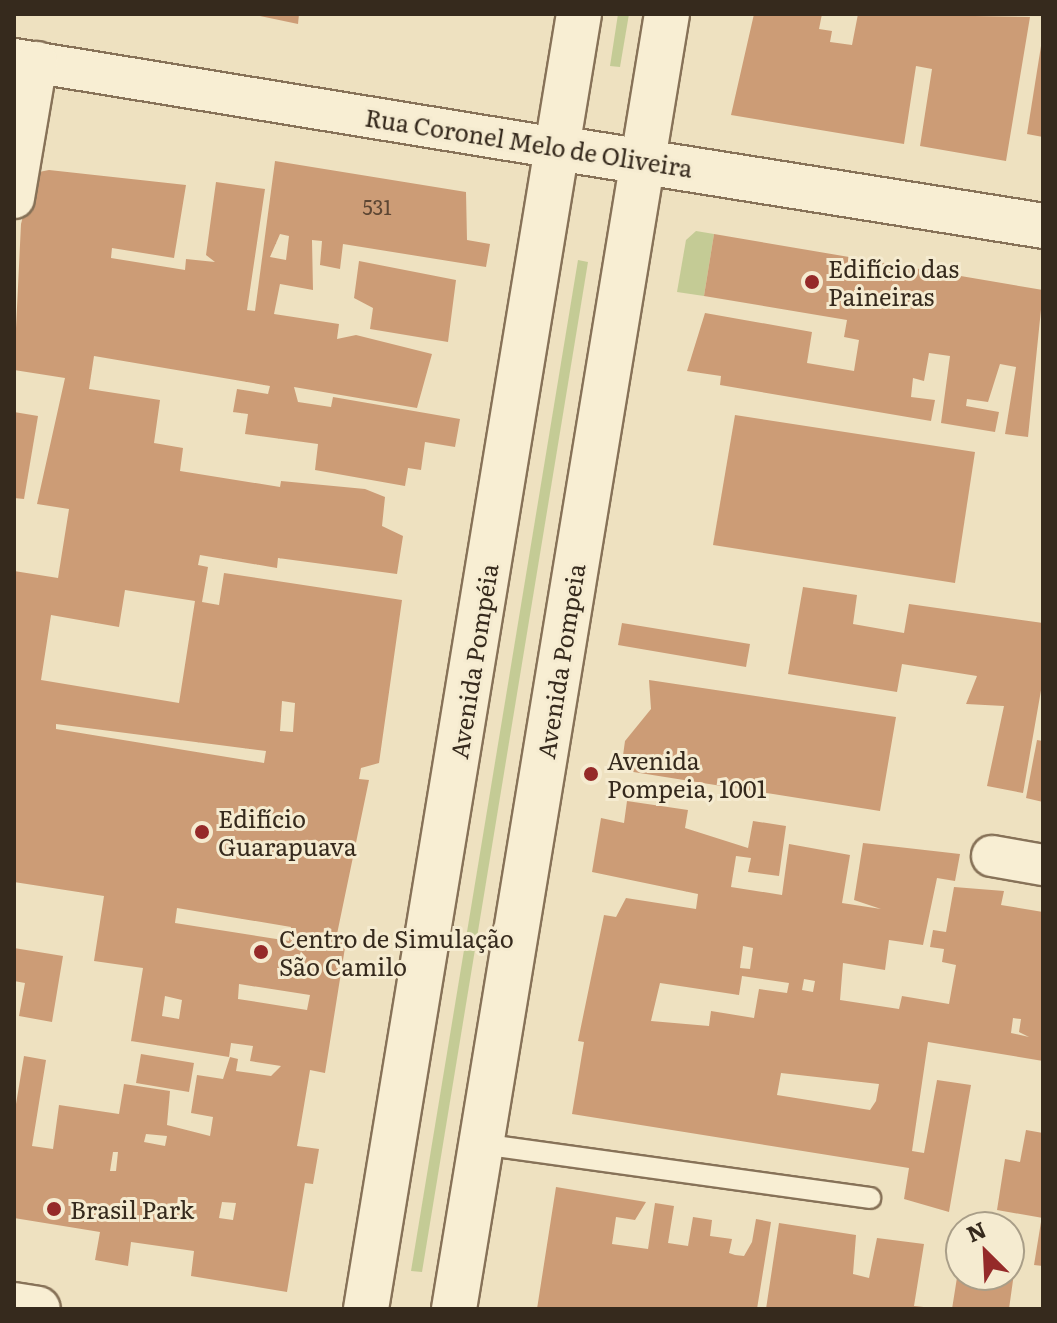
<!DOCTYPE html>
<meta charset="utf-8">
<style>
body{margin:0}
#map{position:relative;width:1057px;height:1323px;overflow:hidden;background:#eee1c0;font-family:Literata,serif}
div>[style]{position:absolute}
.green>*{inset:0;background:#c4cb95}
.building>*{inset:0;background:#cc9c76}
.roads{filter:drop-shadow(2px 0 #877258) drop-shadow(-2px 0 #877258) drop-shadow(0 2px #877258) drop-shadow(0 -2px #877258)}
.lane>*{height:20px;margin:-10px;padding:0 10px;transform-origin:10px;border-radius:10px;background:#f8eed3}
.street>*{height:40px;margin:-20px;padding:0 20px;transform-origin:20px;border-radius:20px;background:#f8eed3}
.secondary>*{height:44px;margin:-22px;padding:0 22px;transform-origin:22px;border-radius:22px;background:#f8eed3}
.dots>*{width:22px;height:22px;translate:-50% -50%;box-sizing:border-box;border:4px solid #f5ebd0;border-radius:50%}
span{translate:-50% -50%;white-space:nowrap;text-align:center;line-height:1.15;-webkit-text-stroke:6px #f5ebd0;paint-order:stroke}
.number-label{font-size:20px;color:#5c4633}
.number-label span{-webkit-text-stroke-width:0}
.street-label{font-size:24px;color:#362a1d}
.poi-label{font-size:24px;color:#362a1d}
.left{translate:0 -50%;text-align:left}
.frame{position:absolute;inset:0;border:16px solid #362a1d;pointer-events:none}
.north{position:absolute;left:945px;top:1211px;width:80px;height:80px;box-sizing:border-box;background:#f5ebd0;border:2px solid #a99e88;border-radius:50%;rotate:336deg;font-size:22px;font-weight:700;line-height:32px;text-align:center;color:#362a1d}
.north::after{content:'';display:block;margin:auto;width:28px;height:36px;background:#952a29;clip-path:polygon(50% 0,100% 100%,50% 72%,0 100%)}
</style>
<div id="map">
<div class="green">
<i style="clip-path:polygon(618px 14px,629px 14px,620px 67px,610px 66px)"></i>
<i style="clip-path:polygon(696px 231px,714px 234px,704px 296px,677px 292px,686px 240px)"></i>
<i style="clip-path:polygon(578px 260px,588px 262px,422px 1272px,411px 1271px)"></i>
</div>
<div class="building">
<i style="clip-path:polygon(250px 14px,299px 14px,298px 24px)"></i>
<i style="clip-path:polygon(754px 14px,822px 14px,819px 29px,832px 31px,830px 42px,852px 45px,858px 14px,1030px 17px,1006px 161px,920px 146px,932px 69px,916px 66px,904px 144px,731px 115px)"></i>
<i style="clip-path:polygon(1041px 46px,1043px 46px,1043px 137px,1027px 134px)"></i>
<i style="clip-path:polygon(evenodd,275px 161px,466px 192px,467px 240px,490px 244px,486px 267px,343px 244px,340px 269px,320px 265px,322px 241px,312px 240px,313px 290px,280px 284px,274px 314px,339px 324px,337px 339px,356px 335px,432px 354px,417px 408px,294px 387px,298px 402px,331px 407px,333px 397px,460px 419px,455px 447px,425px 442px,421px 470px,408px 468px,405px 486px,315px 470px,318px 444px,245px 434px,248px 414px,233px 412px,237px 389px,268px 394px,270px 386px,94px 356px,89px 389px,160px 400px,154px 443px,183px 448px,180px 471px,280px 487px,281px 481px,365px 489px,385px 497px,382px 526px,403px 536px,397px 574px,278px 558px,277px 568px,200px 555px,198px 565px,208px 567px,202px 602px,219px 605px,224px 573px,402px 600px,379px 763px,361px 768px,359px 779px,369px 780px,337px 934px,347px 935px,325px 1073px,310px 1070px,300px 1129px,297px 1146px,319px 1149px,313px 1184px,305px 1183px,287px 1292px,191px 1276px,194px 1251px,131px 1242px,128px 1266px,95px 1260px,100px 1232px,14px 1218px,14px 1116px,24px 1056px,46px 1060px,32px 1146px,53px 1149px,59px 1105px,119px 1114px,124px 1084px,170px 1091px,167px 1125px,210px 1136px,213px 1117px,191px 1113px,197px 1075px,223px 1079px,230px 1057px,238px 1059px,236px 1071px,271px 1076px,281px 1066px,250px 1061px,253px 1046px,231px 1043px,229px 1057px,131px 1041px,143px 968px,94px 961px,104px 896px,14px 882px,14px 571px,58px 578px,69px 509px,37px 504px,65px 378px,14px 370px,21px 224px,34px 173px,49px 170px,186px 185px,174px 258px,112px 248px,111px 258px,185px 270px,186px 259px,215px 262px,206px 255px,216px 182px,265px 189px,247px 310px,255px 311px,275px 161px,280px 234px,289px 236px,286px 260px,270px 257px,280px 234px,275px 161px,125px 590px,195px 601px,179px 703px,41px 680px,51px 615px,119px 627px,125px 590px,275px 161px,282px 701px,295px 703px,293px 732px,280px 731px,282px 701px,275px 161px,56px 724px,266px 751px,264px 763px,56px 729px,56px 724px,275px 161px,177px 908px,291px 927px,289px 941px,175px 923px,177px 908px,275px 161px,239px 984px,310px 995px,307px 1010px,238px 999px,239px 984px,275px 161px,165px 996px,182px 1000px,179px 1019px,162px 1016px,165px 996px,275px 161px,146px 1134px,167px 1136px,165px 1146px,144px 1142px,146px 1134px,275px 161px,113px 1152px,118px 1152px,116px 1171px,110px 1171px,113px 1152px,275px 161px,222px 1202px,236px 1203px,233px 1220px,219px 1218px,222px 1202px)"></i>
<i style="clip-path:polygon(714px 234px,1043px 290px,1028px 437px,1005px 434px,1016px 367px,1000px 364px,988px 402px,967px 399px,966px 406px,999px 412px,995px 432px,941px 423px,950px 356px,929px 353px,924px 381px,913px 378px,911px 397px,935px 400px,931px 421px,720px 385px,721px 376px,687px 371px,705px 313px,812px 332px,807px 363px,854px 371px,859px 340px,844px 337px,847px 320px,704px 296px)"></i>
<i style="clip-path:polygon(359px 261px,456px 280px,448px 342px,370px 329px,373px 308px,354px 298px)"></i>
<i style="clip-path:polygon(14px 412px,38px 416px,24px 499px,14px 498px)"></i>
<i style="clip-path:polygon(735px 415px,975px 452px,955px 583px,713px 545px)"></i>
<i style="clip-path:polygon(803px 587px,857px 595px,853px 624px,904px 633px,909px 604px,1043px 623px,1043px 679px,1023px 793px,987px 786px,1004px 706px,966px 704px,977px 676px,902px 664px,897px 692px,788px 674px)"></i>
<i style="clip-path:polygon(622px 623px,750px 644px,746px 667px,618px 645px)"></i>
<i style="clip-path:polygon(649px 680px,896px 717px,880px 811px,621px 770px,625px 741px,651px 709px)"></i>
<i style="clip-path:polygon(1037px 740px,1043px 741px,1043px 802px,1026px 798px)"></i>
<i style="clip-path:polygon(evenodd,627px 801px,688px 810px,685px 828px,748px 848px,753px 821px,786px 826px,779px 876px,748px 872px,751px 858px,736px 856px,731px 887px,782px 895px,789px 844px,850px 855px,842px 903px,881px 909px,854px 900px,863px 843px,960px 854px,955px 881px,937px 878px,923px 945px,889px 940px,885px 970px,843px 963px,840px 1000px,899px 1009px,902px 996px,949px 1004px,956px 965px,942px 962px,944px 949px,930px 947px,933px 930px,946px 932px,954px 887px,1004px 891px,1001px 905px,1043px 912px,1043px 1061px,928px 1042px,912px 1151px,924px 1153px,937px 1080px,971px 1085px,949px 1212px,904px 1199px,909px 1168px,572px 1114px,584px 1042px,578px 1041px,604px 915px,616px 917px,626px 898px,696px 909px,698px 894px,592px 872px,601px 818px,624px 823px,627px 801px,743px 946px,753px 948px,750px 969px,740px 968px,743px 946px,627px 801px,742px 976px,789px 983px,787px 993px,759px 989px,754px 1018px,711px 1011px,709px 1026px,651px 1021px,660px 983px,739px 995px,742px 976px,627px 801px,804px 979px,815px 981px,813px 992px,802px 990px,804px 979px,627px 801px,1013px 1018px,1021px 1019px,1019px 1032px,1029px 1037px,1011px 1033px,1013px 1018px,627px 801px,781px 1073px,879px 1084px,876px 1101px,870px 1110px,777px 1095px,781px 1073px)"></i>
<i style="clip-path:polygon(14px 948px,63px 956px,52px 1022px,19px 1016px,25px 983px,14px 981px)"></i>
<i style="clip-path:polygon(141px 1054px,194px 1063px,189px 1092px,136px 1083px)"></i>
<i style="clip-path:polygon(1026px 1130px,1043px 1133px,1043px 1218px,997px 1210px,1005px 1159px,1020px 1162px)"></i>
<i style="clip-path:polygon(556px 1187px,646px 1202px,635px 1220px,616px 1217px,612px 1244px,648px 1249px,655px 1203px,674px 1206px,668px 1243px,688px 1246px,693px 1217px,712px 1220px,710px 1236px,732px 1239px,729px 1253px,735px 1255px,744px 1256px,752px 1242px,756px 1219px,771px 1222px,757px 1309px,537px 1309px)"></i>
<i style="clip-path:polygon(1041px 1222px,1043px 1222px,1043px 1266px,1034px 1265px)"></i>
<i style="clip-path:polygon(779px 1223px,856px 1235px,853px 1274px,869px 1278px,877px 1238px,924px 1244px,914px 1306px,943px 1309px,766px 1309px)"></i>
<i style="clip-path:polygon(1009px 1258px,1016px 1259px,1009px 1309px,952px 1309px,959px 1265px,961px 1275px,1009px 1275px)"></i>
</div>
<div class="roads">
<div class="lane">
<i style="left:481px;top:1144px;width:393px;rotate:7.9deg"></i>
</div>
<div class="street">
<i style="left:14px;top:59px;width:550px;rotate:9.31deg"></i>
<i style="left:14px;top:198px;width:138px;rotate:-80.4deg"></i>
<i style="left:992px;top:856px;width:52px;rotate:10deg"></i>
</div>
<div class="secondary">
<i style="left:557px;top:148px;width:492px;rotate:9.1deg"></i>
<i style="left:14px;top:1305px;width:24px;rotate:9deg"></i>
<i style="left:366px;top:1309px;width:1312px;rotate:-80.66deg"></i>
<i style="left:454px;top:1309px;width:1312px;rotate:-80.66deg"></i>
</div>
</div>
<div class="dots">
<i style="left:812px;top:282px;background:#952a29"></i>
<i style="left:591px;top:774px;background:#952a29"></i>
<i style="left:202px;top:832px;background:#952a29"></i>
<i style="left:261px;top:952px;background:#952a29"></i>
<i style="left:54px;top:1209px;background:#952a29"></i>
</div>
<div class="number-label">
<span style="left:377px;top:206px">531</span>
</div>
<div class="street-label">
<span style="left:529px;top:142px;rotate:9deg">Rua Coronel Melo de Oliveira</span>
<span style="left:473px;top:661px;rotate:-81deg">Avenida Pompéia</span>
<span style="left:560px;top:661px;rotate:-81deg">Avenida Pompeia</span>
</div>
<div class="poi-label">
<span class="left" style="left:828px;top:282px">Edifício das<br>Paineiras</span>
<span class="left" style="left:607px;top:774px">Avenida<br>Pompeia, 1001</span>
<span class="left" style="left:218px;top:832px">Edifício<br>Guarapuava</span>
<span class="left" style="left:279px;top:952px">Centro de Simulação<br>São Camilo</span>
<span class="left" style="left:70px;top:1209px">Brasil Park</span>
</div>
<div class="frame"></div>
<div class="north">N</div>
</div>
